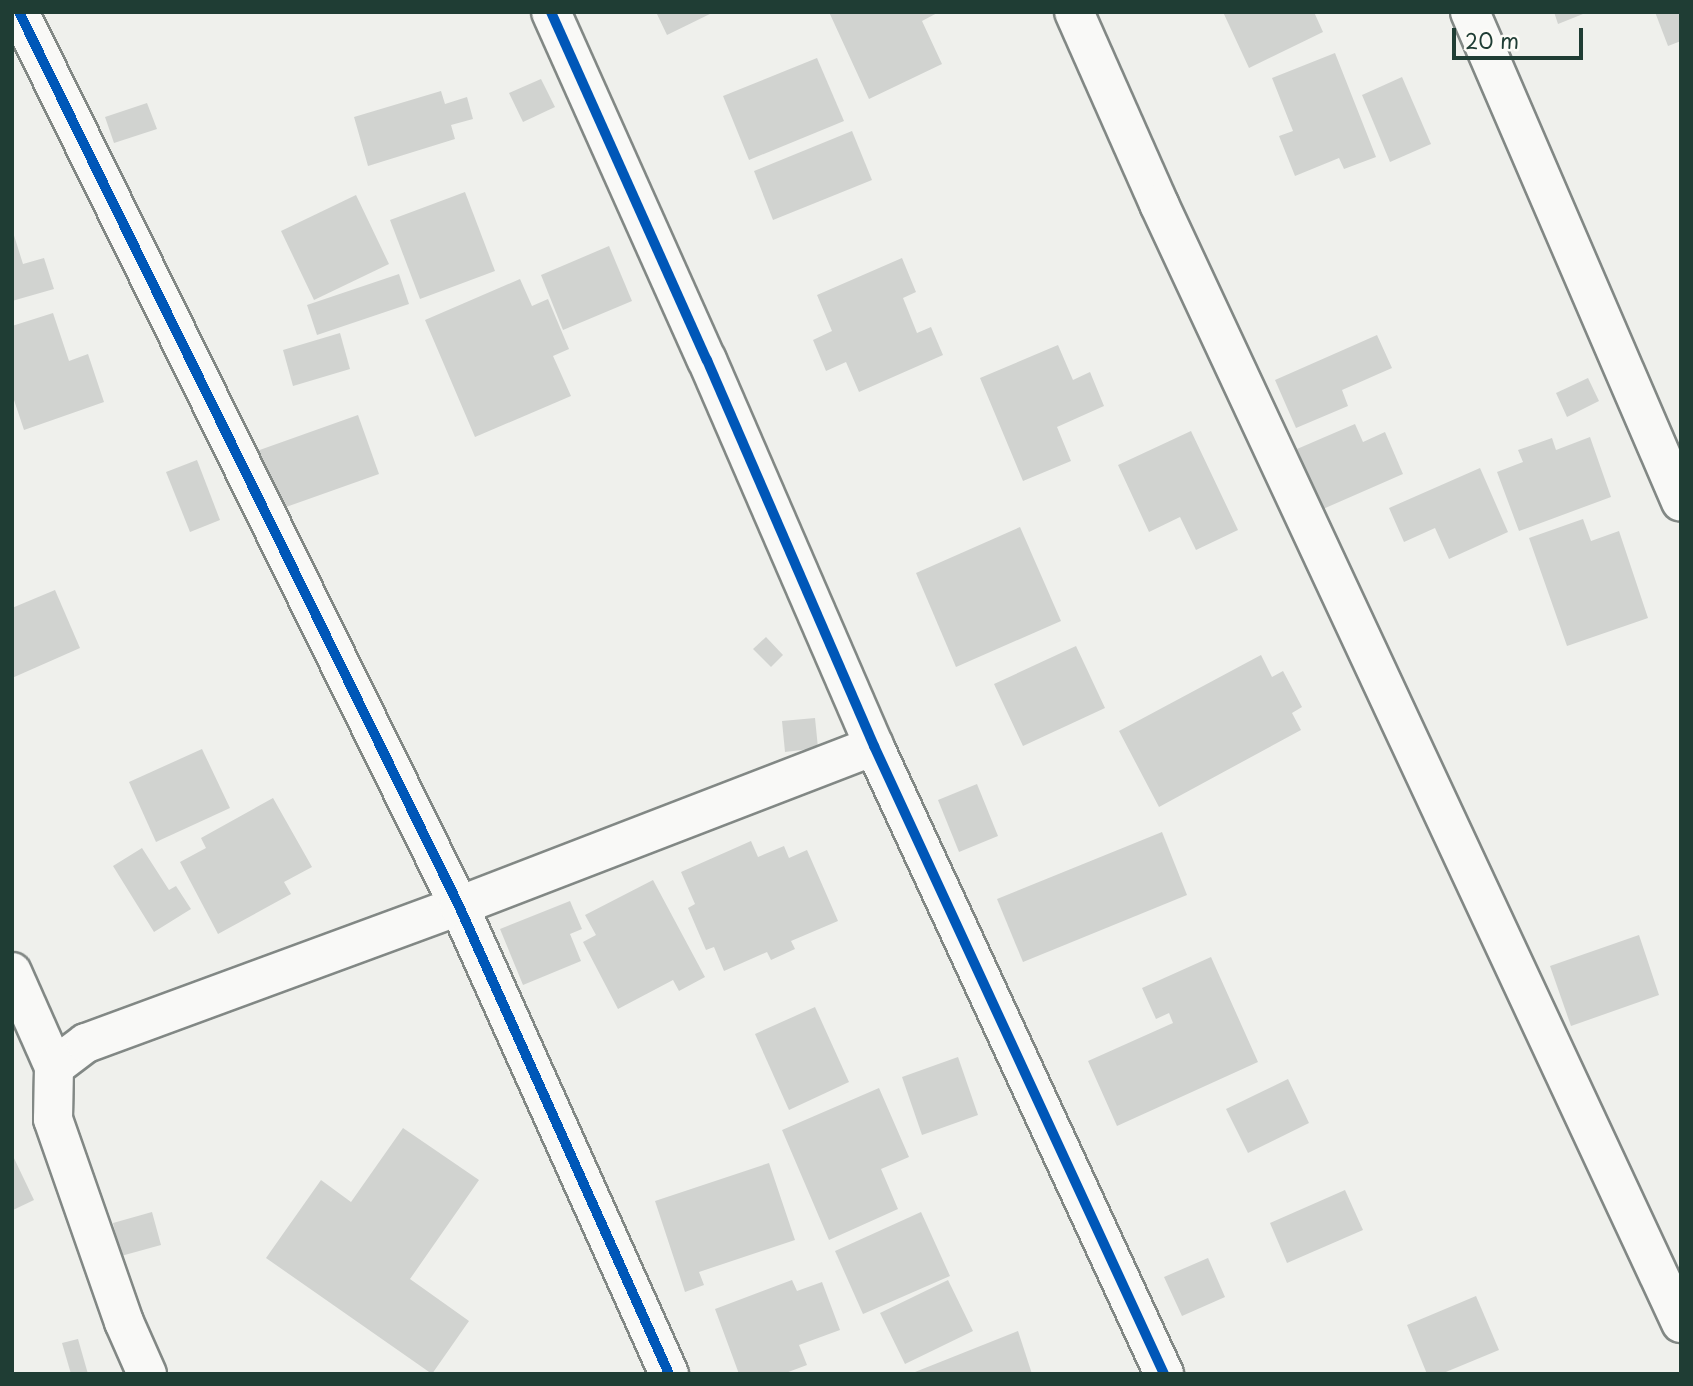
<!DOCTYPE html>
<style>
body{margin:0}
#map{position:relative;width:1693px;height:1386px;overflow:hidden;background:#eff0ec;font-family:"Playpen Sans",sans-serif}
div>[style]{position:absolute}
.building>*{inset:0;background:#d1d3d0}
.roads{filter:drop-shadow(2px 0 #828885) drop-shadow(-2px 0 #828885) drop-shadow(0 2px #828885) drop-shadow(0 -2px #828885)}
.minor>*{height:38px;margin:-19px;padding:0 19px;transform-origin:19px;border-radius:19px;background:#f9f9f7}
.cycleway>*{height:10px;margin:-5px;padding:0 5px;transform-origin:5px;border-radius:5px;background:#0057b8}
span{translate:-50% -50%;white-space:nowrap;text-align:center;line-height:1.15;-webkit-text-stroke:5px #fdfcf7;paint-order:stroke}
.frame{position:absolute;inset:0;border:14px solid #1f3d34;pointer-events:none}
.scale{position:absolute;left:1452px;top:28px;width:131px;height:32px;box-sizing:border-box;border:4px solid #1f3d34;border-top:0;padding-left:9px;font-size:21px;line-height:24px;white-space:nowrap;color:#1f3d34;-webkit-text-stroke:5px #fdfcf7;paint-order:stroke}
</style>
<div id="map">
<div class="building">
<i style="clip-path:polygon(656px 12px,714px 12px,667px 35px)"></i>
<i style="clip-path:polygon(829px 12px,939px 12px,922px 21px,942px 64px,869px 99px)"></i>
<i style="clip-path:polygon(1223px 12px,1314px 12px,1323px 32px,1249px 68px)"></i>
<i style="clip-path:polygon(1554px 12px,1588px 12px,1558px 24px)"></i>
<i style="clip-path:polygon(1655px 12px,1681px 12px,1681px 41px,1668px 46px)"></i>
<i style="clip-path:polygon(1335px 53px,1376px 157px,1344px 169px,1339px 158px,1295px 176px,1279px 136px,1293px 131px,1272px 78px)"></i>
<i style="clip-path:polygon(817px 58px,844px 121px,749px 160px,723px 96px)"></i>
<i style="clip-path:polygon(1402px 77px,1431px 144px,1390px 162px,1362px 95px)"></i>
<i style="clip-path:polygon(541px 79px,555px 107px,523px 122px,509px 93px)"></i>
<i style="clip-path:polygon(441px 91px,445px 104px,467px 97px,473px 119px,451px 125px,455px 139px,368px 166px,354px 117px)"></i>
<i style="clip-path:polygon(147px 103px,157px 129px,114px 143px,105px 117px)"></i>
<i style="clip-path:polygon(852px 131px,872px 180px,773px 220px,754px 171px)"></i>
<i style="clip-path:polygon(465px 192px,495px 271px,420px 299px,390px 220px)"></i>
<i style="clip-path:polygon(356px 195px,389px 264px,314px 300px,281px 231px)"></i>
<i style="clip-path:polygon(12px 229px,23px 264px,44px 258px,54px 289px,12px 301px)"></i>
<i style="clip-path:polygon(609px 246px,632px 301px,563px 330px,541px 275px)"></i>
<i style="clip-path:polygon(902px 258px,916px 292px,903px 298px,917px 333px,931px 327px,943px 355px,859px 392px,846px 362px,826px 371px,813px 340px,832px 331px,817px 295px)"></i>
<i style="clip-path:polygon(399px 274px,409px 304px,317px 335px,307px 305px)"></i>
<i style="clip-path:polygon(520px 279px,532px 306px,548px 299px,569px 349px,553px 356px,571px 396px,475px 437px,425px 320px)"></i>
<i style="clip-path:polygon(53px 313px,69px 361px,88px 354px,104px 402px,24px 430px,12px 394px,12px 326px)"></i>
<i style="clip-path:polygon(340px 333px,350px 369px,293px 386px,283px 350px)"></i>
<i style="clip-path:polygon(1377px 335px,1392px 368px,1342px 390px,1348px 406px,1296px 428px,1275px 380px)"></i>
<i style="clip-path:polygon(1058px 345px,1073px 380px,1090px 372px,1104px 406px,1057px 427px,1071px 461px,1023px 481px,980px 378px)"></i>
<i style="clip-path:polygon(1588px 378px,1599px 401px,1567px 417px,1556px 393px)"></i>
<i style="clip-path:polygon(358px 415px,379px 474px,272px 512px,251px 453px)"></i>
<i style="clip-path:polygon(1355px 424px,1363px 442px,1385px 432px,1403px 474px,1323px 509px,1297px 449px)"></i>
<i style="clip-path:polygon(1191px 431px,1238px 530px,1196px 550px,1180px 517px,1149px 532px,1118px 465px)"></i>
<i style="clip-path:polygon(1590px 437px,1611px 497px,1519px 531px,1497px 472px,1523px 462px,1518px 450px,1552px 438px,1556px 450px)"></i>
<i style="clip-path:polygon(197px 460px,220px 520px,190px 532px,166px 472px)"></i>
<i style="clip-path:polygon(1480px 468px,1508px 532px,1449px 559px,1435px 528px,1404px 542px,1389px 508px)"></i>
<i style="clip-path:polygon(1583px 519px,1591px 541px,1619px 531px,1648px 618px,1567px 646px,1529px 538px)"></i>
<i style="clip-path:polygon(1020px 527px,1061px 621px,956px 667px,916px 573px)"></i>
<i style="clip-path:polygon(55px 590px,80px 648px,12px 678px,12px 608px)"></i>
<i style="clip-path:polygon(766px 637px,783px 655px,771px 667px,753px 649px)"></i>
<i style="clip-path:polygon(1076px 646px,1105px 708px,1023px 746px,994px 684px)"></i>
<i style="clip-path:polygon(1261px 655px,1272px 677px,1283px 671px,1302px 707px,1292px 713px,1301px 730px,1159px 807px,1119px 731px)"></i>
<i style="clip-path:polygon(815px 718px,818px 748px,785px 752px,782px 721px)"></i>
<i style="clip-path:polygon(202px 749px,230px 808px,156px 842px,129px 782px)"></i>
<i style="clip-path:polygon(977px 784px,998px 836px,959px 852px,938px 800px)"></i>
<i style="clip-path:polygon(273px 798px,312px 867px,284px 882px,291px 894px,218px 934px,180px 862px,206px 848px,201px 838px)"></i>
<i style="clip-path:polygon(1162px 832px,1187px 895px,1023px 962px,997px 899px)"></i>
<i style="clip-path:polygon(751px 841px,758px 857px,784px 846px,789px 858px,807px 850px,838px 921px,791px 941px,795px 949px,771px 960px,767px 952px,724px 971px,714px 947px,706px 950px,688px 908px,695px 904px,681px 872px)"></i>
<i style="clip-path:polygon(142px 848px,169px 890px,176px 886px,191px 909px,154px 932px,113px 866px)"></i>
<i style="clip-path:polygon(653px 880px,705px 977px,679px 991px,673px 980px,618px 1009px,583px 942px,596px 935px,585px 915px)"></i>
<i style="clip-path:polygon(570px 901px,582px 929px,570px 934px,581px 961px,523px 985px,500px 929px)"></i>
<i style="clip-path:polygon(1639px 935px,1659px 995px,1571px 1026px,1550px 966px)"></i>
<i style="clip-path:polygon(1211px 957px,1258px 1062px,1117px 1126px,1088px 1061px,1173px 1023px,1169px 1013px,1156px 1019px,1142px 988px)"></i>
<i style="clip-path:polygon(815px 1007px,849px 1082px,789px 1110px,755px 1034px)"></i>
<i style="clip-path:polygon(958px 1057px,978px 1115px,922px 1135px,902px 1077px)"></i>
<i style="clip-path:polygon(1288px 1079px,1309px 1123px,1248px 1153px,1226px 1109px)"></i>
<i style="clip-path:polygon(879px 1088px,909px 1157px,881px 1169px,898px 1209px,829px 1240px,782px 1130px)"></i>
<i style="clip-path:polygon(403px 1128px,479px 1180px,410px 1279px,469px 1321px,432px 1374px,266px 1258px,321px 1180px,351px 1202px)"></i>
<i style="clip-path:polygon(12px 1154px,34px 1200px,13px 1210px,12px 1208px)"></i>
<i style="clip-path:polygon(769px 1163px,795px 1240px,699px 1272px,704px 1285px,685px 1292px,655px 1201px)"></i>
<i style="clip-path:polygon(1345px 1190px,1363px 1230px,1287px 1263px,1270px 1223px)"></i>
<i style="clip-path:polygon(152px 1212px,161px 1245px,121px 1256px,113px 1223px)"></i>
<i style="clip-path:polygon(921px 1212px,950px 1276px,863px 1314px,835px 1251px)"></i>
<i style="clip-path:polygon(1208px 1258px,1225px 1297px,1182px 1316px,1164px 1277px)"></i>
<i style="clip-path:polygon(792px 1280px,797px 1291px,822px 1282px,840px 1330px,799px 1345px,807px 1365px,783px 1374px,739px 1374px,715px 1309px)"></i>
<i style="clip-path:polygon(948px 1280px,973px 1331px,905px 1364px,880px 1313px)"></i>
<i style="clip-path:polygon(1476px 1296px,1499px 1350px,1441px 1374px,1427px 1374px,1407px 1325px)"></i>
<i style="clip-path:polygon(1018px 1331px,1032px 1374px,910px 1374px)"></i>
<i style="clip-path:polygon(78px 1339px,88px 1374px,71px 1374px,62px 1343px)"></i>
</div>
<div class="roads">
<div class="minor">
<i style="left:19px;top:12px;width:996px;rotate:63.79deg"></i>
<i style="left:459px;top:906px;width:513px;rotate:65.83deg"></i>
<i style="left:551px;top:12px;width:381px;rotate:65.9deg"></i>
<i style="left:707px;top:360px;width:421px;rotate:66.6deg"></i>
<i style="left:874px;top:746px;width:692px;rotate:65.21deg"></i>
<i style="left:1074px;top:12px;width:210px;rotate:66.1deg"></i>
<i style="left:1159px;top:204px;width:1235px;rotate:64.99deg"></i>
<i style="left:1470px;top:12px;width:533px;rotate:66.7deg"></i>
<i style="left:12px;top:972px;width:104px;rotate:66.1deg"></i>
<i style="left:147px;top:1374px;width:57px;rotate:-113.9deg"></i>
<i style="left:124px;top:1322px;width:215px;rotate:-109.3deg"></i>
<i style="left:53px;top:1119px;width:52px;rotate:-88.9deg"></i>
<i style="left:54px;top:1067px;width:40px;rotate:-37deg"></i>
<i style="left:86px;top:1043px;width:397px;rotate:-20.2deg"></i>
<i style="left:459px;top:906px;width:445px;rotate:-21.1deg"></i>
</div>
</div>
<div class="cycleway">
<i style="left:19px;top:12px;width:996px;rotate:63.79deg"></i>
<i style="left:459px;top:906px;width:513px;rotate:65.83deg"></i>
<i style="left:551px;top:12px;width:381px;rotate:65.9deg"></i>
<i style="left:707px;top:360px;width:421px;rotate:66.6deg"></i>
<i style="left:874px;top:746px;width:692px;rotate:65.21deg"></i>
</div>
<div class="frame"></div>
<div class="scale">20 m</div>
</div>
